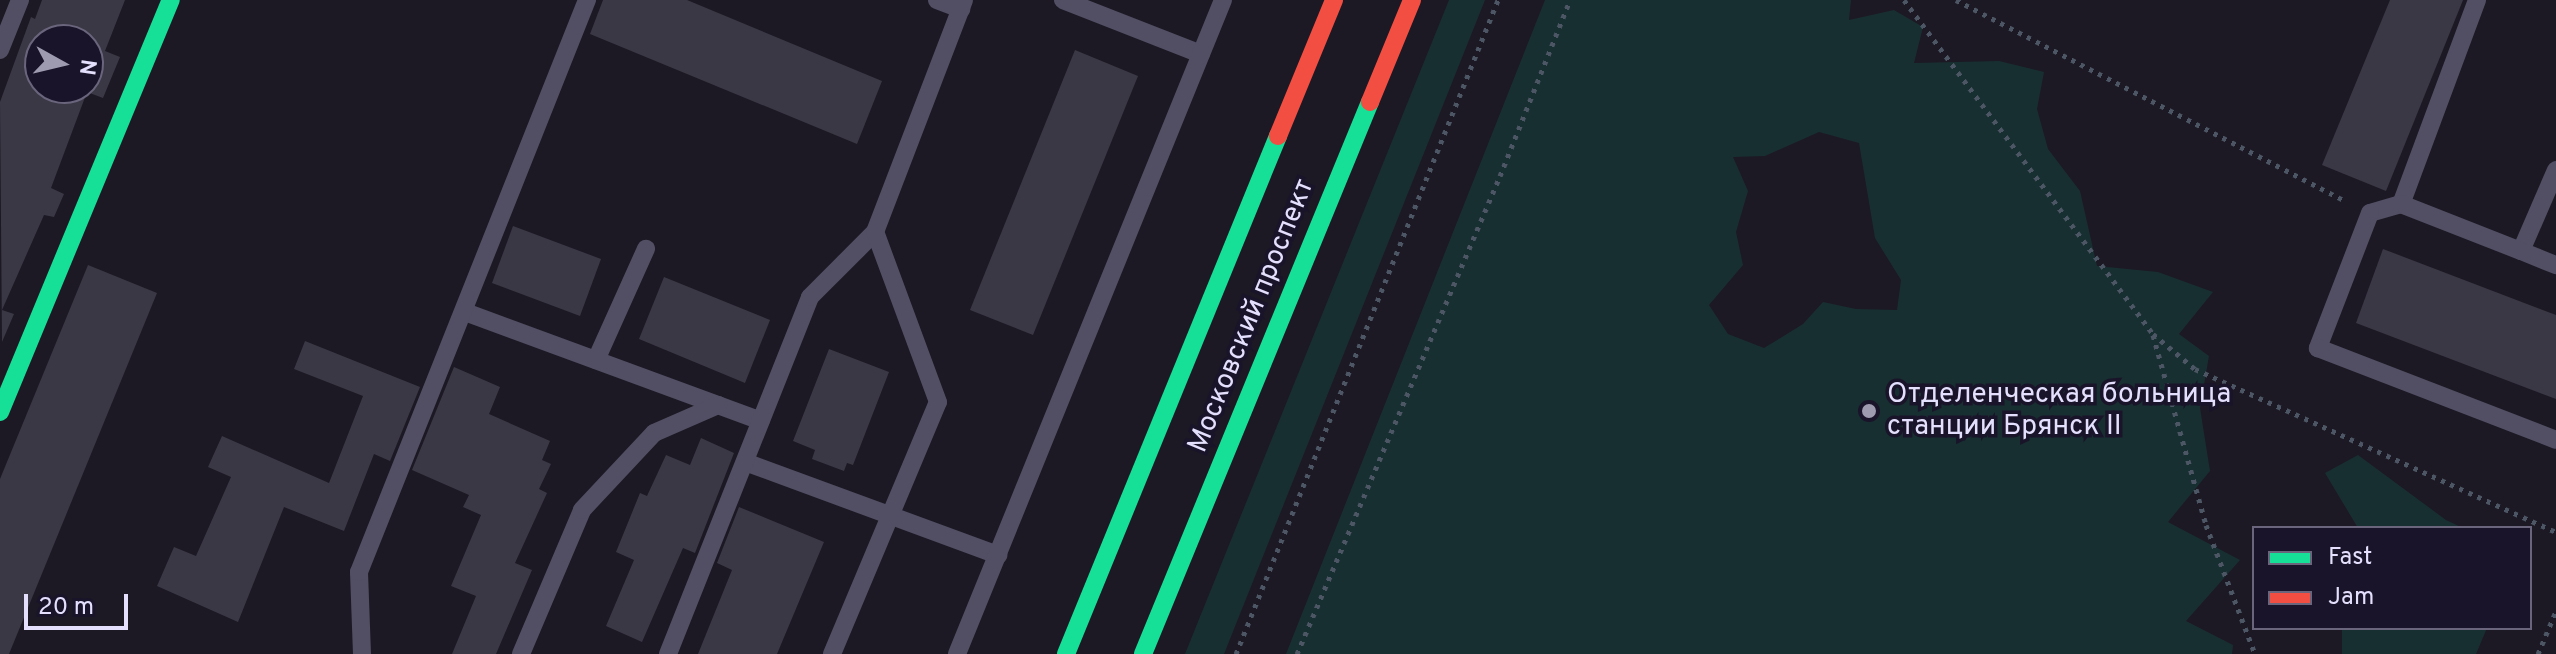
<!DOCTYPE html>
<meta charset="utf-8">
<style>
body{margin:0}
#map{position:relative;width:2556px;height:654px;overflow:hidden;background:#1c1924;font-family:Overpass,sans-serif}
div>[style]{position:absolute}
.green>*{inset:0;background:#182f31}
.building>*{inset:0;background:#3b3845}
.path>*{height:5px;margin-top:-2.5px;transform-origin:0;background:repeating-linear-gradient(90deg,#4c5664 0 4px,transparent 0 10px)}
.lane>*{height:18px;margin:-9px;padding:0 9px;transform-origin:9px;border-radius:9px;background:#524f64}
.fast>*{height:18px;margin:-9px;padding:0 9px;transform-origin:9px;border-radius:9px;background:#16e098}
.jam>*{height:18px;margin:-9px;padding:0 9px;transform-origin:9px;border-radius:9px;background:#f24e42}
.dots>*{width:22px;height:22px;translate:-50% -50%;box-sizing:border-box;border:4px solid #191429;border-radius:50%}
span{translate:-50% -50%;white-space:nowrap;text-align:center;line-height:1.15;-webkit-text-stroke:7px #191429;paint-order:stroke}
.street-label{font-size:28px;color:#e4dffc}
.poi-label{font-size:28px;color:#e4dffc}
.left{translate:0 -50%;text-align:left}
.legend{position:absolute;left:2252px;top:526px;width:280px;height:104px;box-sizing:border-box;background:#191429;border:2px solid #6a657d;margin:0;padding:10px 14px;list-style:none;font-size:24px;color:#e4dffc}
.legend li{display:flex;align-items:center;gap:16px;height:40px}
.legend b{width:40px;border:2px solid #6a657d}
.north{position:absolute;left:24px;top:24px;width:80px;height:80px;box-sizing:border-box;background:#191429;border:2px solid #6a657d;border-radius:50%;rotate:98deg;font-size:22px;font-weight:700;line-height:32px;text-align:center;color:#e4dffc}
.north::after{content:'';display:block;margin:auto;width:28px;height:36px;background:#9e9ab0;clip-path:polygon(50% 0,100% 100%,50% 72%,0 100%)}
.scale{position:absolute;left:24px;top:594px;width:104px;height:36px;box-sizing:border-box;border:4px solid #e4dffc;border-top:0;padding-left:10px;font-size:24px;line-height:28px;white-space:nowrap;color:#e4dffc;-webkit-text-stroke:6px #191429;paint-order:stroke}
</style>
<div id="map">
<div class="green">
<i style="clip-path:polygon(1449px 0,1485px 0,1224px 654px,1185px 654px)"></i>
<i style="clip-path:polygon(evenodd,1545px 0,1851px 0,1849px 20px,1894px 10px,1923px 27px,1914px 63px,1999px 61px,2044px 72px,2037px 109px,2048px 149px,2080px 191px,2097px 266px,2158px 272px,2213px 292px,2179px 334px,2209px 356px,2200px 408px,2210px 471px,2168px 522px,2240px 560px,2186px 621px,2233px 645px,2232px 654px,1286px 654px,1545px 0,1819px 132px,1859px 143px,1875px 238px,1901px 280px,1897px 310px,1856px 309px,1823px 302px,1803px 324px,1764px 348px,1728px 334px,1709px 305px,1743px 265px,1736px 232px,1748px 191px,1733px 157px,1765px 156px,1819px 132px)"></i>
<i style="clip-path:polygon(2358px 455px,2446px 520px,2463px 528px,2358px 528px,2325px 473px)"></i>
<i style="clip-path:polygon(2342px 628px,2487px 628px,2476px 654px,2342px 654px)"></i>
</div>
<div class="building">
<i style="clip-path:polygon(evenodd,42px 0,125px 0,105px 51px,120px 57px,103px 98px,87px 92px,51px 188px,64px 194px,54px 217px,44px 215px,2px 310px,14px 314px,2px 342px,0 102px,31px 17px,35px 19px,42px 0,40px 40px,88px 40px,88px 88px,40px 88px,40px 40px)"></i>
<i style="clip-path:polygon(603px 0,687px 0,882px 81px,857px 144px,590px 34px)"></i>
<i style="clip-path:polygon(2390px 0,2463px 0,2386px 191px,2322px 165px)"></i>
<i style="clip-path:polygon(1075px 50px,1138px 76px,1033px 335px,970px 310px)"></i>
<i style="clip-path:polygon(513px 226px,601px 259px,580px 316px,492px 283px)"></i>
<i style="clip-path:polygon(2383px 249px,2556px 315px,2556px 399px,2356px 323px)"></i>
<i style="clip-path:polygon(88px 265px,157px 293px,9px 654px,0 654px,0 479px)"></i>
<i style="clip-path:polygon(664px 277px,770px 320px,745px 383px,639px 339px)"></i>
<i style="clip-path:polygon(305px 341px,420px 387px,390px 461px,374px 454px,344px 531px,284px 507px,238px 622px,157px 586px,174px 547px,196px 556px,231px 477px,208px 467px,222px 436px,329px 483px,363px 396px,294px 369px)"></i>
<i style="clip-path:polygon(829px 349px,889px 372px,853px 465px,847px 463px,844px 471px,812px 459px,815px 450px,793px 441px)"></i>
<i style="clip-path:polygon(454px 367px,500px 387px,489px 414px,550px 441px,542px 460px,551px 464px,539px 489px,547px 493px,515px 563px,532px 570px,496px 654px,452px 654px,476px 596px,451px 586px,481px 515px,463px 507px,469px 495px,412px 470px)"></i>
<i style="clip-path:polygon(701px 438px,734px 453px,695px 553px,683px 548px,642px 642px,606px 626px,634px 560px,616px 552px,640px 493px,647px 496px,666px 455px,690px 465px)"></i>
<i style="clip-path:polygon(739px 507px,824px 542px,777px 654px,698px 654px,732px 570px,717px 563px)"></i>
</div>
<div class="path">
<i style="left:1904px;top:0;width:417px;rotate:53.3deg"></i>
<i style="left:2153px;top:334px;width:55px;rotate:39.8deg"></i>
<i style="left:2195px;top:369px;width:396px;rotate:24.3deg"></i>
<i style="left:1956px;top:0;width:439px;rotate:27.3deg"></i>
<i style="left:2153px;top:335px;width:197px;rotate:74.4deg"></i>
<i style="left:2206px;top:525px;width:138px;rotate:69.2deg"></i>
<i style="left:1236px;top:654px;width:705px;rotate:-68.17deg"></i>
<i style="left:1297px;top:654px;width:519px;rotate:-66.99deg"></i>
<i style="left:1500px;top:176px;width:189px;rotate:-68.3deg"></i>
<i style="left:2538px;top:654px;width:47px;rotate:-67.3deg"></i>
</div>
<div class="lane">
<i style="left:937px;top:0;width:26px;rotate:21deg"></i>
<i style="left:1063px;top:0;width:148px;rotate:21.4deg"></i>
<i style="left:2477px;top:0;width:218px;rotate:110.4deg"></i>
<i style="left:2401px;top:204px;width:32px;rotate:164deg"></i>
<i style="left:2370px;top:213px;width:145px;rotate:111.1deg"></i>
<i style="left:2318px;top:348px;width:255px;rotate:21.1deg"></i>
<i style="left:0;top:50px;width:54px;rotate:-68.2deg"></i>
<i style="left:2556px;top:170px;width:88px;rotate:113.4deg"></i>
<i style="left:2521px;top:251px;width:38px;rotate:22deg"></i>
<i style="left:2401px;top:204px;width:129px;rotate:21.4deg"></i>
<i style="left:465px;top:312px;width:315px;rotate:20.2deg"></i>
<i style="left:596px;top:360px;width:122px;rotate:-65.8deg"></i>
<i style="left:745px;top:462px;width:270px;rotate:20.2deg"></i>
<i style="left:362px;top:654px;width:82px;rotate:-92.1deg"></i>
<i style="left:359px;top:572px;width:616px;rotate:-68.27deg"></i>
<i style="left:521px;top:654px;width:156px;rotate:-67deg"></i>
<i style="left:582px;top:510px;width:105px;rotate:-46.9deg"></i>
<i style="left:654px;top:433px;width:70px;rotate:-23.6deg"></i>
<i style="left:668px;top:654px;width:384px;rotate:-68.3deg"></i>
<i style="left:810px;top:297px;width:92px;rotate:-45deg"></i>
<i style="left:832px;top:654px;width:273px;rotate:-67.2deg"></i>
<i style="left:938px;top:402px;width:181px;rotate:-110.3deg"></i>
<i style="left:875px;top:232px;width:248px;rotate:-69deg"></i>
<i style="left:957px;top:654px;width:706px;rotate:-67.87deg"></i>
</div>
<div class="fast">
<i style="left:0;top:412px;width:446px;rotate:-67.5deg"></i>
<i style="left:1066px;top:654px;width:560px;rotate:-67.74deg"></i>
<i style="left:1143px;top:654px;width:597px;rotate:-67.65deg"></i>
</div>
<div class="jam">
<i style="left:1370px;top:102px;width:110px;rotate:-67.6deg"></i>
<i style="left:1278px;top:136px;width:147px;rotate:-67.6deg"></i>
</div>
<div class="dots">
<i style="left:1869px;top:411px;background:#9e9ab0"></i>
</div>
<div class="street-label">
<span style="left:1252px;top:316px;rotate:-68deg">Московский проспект</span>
</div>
<div class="poi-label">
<span class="left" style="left:1887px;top:411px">Отделенческая больница<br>станции Брянск II</span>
</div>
<ul class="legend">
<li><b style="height:10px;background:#16e098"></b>Fast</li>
<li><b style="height:10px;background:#f24e42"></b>Jam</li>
</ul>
<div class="north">N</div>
<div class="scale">20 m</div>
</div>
